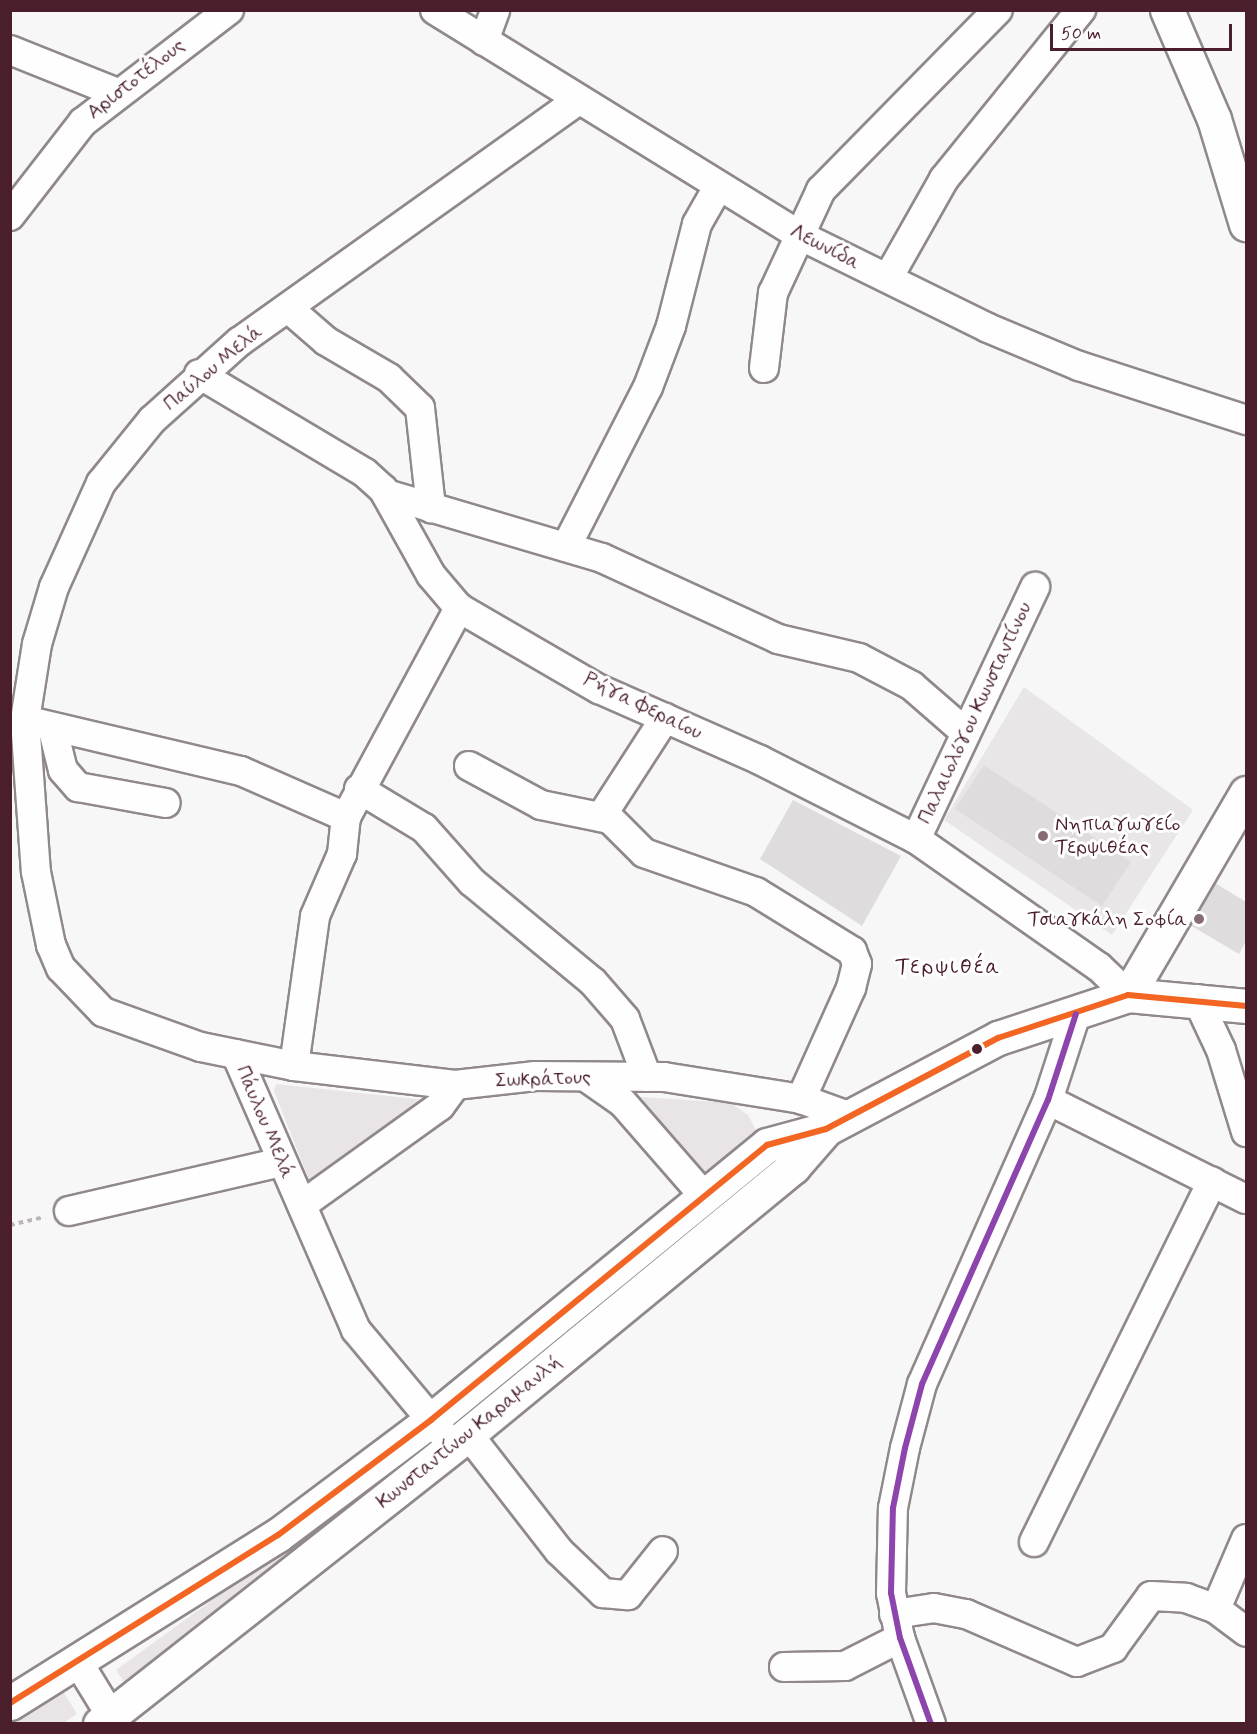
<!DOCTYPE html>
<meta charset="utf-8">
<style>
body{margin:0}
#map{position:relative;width:1257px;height:1734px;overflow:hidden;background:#f7f7f7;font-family:Mynerve,sans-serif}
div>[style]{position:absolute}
.built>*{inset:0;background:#e9e6e7}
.green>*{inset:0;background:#e9e5e6}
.building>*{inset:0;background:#dedcdc}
.path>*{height:4px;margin-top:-2px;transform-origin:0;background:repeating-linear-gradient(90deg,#bcb6b8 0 4.5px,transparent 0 9px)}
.roads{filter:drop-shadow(2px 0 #90888a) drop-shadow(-2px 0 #90888a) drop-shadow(0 2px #90888a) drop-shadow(0 -2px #90888a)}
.minor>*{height:28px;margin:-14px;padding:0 14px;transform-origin:14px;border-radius:14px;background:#fefefe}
.tertiary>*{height:33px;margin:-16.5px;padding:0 16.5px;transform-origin:16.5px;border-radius:16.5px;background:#fefefe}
.bus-1>*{height:6px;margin:-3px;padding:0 3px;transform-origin:3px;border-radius:3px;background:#f26522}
.bus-2>*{height:6px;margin:-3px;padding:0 3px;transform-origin:3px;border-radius:3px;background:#8e44ad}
.dots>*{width:16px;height:16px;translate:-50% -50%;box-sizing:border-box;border:3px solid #fff;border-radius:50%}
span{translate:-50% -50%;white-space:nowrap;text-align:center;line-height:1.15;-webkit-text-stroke:6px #fff;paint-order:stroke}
.street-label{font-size:20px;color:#4a1f2b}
.poi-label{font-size:20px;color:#4a1f2b}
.left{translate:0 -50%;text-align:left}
.right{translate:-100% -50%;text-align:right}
.quarter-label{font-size:22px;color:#4a1f2b;letter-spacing:1.5px}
.frame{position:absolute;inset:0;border:12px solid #4a1f2b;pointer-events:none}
.scale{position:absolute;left:1050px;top:24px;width:182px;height:27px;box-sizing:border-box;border:3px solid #4a1f2b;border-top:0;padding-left:8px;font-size:18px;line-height:21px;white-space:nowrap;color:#4a1f2b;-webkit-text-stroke:4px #fff;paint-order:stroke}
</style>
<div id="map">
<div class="built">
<i style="clip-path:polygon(1024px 687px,1193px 810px,1112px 935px,944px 820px)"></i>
</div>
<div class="green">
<i style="clip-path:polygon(276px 1084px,425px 1100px,311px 1185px,274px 1091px)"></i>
<i style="clip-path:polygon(626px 1096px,731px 1103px,748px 1115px,758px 1134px,701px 1178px)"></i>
<i style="clip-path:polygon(431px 1441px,436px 1446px,128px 1688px,116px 1670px)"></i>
<i style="clip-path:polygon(61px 1688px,77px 1714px,63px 1723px,11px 1724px)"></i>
</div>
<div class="building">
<i style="clip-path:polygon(984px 765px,1131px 862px,1102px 906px,955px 809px)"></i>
<i style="clip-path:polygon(793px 800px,901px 856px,862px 926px,760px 859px)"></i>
<i style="clip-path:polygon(1215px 883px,1246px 902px,1246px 941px,1239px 954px,1190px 925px)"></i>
</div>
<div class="path">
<i style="left:10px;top:1225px;width:36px;rotate:-13deg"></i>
</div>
<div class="roads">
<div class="minor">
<i style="left:435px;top:10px;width:426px;rotate:31.7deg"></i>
<i style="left:797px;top:234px;width:213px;rotate:26.2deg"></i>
<i style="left:988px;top:328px;width:99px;rotate:22.7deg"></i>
<i style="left:1079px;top:366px;width:176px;rotate:17.9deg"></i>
<i style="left:484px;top:41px;width:33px;rotate:-70deg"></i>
<i style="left:10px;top:50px;width:113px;rotate:21.8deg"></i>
<i style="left:577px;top:101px;width:414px;rotate:144.5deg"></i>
<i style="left:240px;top:341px;width:118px;rotate:138.1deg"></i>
<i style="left:152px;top:420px;width:81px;rotate:129deg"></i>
<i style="left:101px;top:483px;width:114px;rotate:114.3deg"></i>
<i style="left:54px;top:587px;width:59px;rotate:106.6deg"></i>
<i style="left:37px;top:644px;width:77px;rotate:99deg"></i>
<i style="left:25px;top:720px;width:152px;rotate:85.9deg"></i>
<i style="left:36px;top:872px;width:75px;rotate:78.4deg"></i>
<i style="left:51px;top:945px;width:25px;rotate:67deg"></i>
<i style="left:61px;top:968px;width:61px;rotate:46.3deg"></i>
<i style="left:103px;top:1012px;width:104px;rotate:19.7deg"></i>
<i style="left:201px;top:1047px;width:95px;rotate:11.5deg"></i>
<i style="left:294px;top:1066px;width:162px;rotate:6.7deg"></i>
<i style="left:455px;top:1085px;width:81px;rotate:-6.4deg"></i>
<i style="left:535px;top:1076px;width:129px;rotate:0.4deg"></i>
<i style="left:664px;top:1077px;width:139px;rotate:9.1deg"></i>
<i style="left:801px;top:1099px;width:50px;rotate:19.9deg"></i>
<i style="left:10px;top:216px;width:119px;rotate:-52.2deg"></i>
<i style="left:83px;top:122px;width:184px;rotate:-37.5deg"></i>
<i style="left:888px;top:278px;width:114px;rotate:-60.5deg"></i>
<i style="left:944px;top:179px;width:218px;rotate:-51deg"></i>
<i style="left:288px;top:308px;width:50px;rotate:41deg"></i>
<i style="left:326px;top:341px;width:73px;rotate:30.4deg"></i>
<i style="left:389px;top:378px;width:43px;rotate:44.1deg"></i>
<i style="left:420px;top:408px;width:101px;rotate:83.7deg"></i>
<i style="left:764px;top:368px;width:76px;rotate:-83.2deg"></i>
<i style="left:773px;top:293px;width:114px;rotate:-65deg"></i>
<i style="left:821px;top:190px;width:252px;rotate:-45.5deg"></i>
<i style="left:199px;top:374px;width:193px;rotate:30.8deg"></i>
<i style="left:365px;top:473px;width:24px;rotate:42deg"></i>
<i style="left:383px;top:489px;width:98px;rotate:60.8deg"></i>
<i style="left:431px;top:575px;width:43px;rotate:49.7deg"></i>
<i style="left:459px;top:608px;width:162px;rotate:30.1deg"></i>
<i style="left:599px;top:689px;width:176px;rotate:23.8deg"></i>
<i style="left:760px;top:760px;width:175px;rotate:26.9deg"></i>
<i style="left:916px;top:839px;width:223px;rotate:35deg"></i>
<i style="left:1099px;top:967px;width:40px;rotate:44deg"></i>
<i style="left:386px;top:494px;width:225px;rotate:16.5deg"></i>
<i style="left:602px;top:558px;width:194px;rotate:24.7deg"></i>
<i style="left:778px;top:639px;width:83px;rotate:13.2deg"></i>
<i style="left:859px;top:658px;width:60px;rotate:27.8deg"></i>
<i style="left:912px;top:686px;width:70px;rotate:41deg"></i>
<i style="left:566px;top:547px;width:180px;rotate:-62.9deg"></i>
<i style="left:648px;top:387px;width:65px;rotate:-69.3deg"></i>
<i style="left:671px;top:326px;width:105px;rotate:-75.7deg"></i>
<i style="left:697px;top:224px;width:40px;rotate:-60.3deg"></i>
<i style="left:25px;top:720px;width:222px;rotate:13.3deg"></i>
<i style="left:241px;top:771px;width:115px;rotate:23.7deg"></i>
<i style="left:53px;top:730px;width:41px;rotate:76deg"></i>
<i style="left:63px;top:770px;width:23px;rotate:49deg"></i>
<i style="left:78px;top:787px;width:89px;rotate:10.3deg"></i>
<i style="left:469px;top:766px;width:82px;rotate:28.4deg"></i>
<i style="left:541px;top:805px;width:70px;rotate:11.5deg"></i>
<i style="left:610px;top:819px;width:48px;rotate:45deg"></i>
<i style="left:644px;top:853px;width:119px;rotate:19.2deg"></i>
<i style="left:756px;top:892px;width:113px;rotate:31.6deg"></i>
<i style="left:852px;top:951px;width:14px;rotate:69deg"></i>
<i style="left:857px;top:964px;width:25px;rotate:104deg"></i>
<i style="left:851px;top:988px;width:122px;rotate:114.2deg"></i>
<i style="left:359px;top:789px;width:76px;rotate:31deg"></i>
<i style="left:424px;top:828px;width:72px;rotate:48.4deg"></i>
<i style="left:472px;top:882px;width:157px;rotate:39.6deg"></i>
<i style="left:593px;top:982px;width:49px;rotate:49.1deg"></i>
<i style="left:625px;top:1019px;width:62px;rotate:69.2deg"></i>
<i style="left:601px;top:817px;width:118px;rotate:-57.1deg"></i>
<i style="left:916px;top:839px;width:279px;rotate:-64.7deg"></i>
<i style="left:1197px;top:999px;width:56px;rotate:64.8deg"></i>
<i style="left:1221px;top:1050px;width:86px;rotate:73deg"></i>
<i style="left:236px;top:1054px;width:301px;rotate:66.5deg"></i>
<i style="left:356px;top:1330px;width:151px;rotate:50.1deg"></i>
<i style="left:294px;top:1066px;width:151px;rotate:-82deg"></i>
<i style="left:315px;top:916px;width:68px;rotate:-66.5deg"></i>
<i style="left:342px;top:854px;width:37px;rotate:-84deg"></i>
<i style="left:346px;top:817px;width:238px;rotate:-61.6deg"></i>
<i style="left:586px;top:1077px;width:45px;rotate:35.1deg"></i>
<i style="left:623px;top:1103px;width:123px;rotate:48.9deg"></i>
<i style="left:1048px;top:1100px;width:221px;rotate:26.6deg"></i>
<i style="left:302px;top:1205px;width:170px;rotate:-35.7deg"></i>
<i style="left:440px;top:1106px;width:26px;rotate:-54deg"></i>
<i style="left:69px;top:1211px;width:218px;rotate:-13deg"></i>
<i style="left:468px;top:1434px;width:148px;rotate:52.1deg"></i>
<i style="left:559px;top:1551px;width:61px;rotate:43.7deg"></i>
<i style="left:603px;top:1593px;width:25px;rotate:5deg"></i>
<i style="left:628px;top:1595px;width:56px;rotate:-51.5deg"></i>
<i style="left:1246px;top:1539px;width:76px;rotate:113.2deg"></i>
<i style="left:1216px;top:1609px;width:38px;rotate:37deg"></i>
<i style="left:1034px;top:1542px;width:402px;rotate:-63.7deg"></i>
<i style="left:894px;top:1614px;width:40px;rotate:-8.5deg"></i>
<i style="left:934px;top:1608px;width:33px;rotate:11deg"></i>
<i style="left:966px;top:1614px;width:121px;rotate:23.4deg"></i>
<i style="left:1077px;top:1662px;width:39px;rotate:-21deg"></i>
<i style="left:1113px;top:1648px;width:64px;rotate:-53.8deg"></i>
<i style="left:1151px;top:1596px;width:35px;rotate:3deg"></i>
<i style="left:1186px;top:1598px;width:32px;rotate:20deg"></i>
<i style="left:78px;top:1662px;width:73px;rotate:58.5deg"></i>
<i style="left:784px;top:1667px;width:61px;rotate:-0.9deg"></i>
<i style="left:845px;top:1666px;width:62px;rotate:-27deg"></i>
<i style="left:931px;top:1724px;width:91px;rotate:-109.8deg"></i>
<i style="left:900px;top:1638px;width:46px;rotate:-101.3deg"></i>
<i style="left:891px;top:1593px;width:85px;rotate:-88.7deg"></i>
<i style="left:893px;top:1508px;width:61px;rotate:-78.7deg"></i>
<i style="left:905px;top:1448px;width:66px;rotate:-75.1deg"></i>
<i style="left:922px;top:1384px;width:311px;rotate:-66.1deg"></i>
<i style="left:1048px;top:1100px;width:90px;rotate:-72deg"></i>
</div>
<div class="tertiary">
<i style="left:1167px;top:10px;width:119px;rotate:66.7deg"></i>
<i style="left:1214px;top:119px;width:110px;rotate:73.1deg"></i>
<i style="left:1128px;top:995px;width:234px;rotate:-59.7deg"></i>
<i style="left:10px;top:1703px;width:316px;rotate:-32.1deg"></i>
<i style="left:278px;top:1535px;width:191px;rotate:-36.9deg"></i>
<i style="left:431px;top:1420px;width:434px;rotate:-39.3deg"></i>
<i style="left:767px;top:1145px;width:61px;rotate:-15.2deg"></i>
<i style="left:826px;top:1129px;width:195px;rotate:-27.9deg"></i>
<i style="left:998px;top:1038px;width:137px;rotate:-18.3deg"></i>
<i style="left:1128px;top:995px;width:119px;rotate:5.3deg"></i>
<i style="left:100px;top:1724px;width:469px;rotate:-38.2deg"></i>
<i style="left:468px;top:1434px;width:421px;rotate:-39.4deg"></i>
<i style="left:793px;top:1167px;width:50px;rotate:-49deg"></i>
</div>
</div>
<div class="bus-1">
<i style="left:10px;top:1703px;width:316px;rotate:-32.1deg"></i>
<i style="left:278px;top:1535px;width:191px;rotate:-36.9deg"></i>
<i style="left:431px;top:1420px;width:434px;rotate:-39.3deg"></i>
<i style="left:767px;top:1145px;width:61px;rotate:-15.2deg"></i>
<i style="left:826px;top:1129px;width:195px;rotate:-27.9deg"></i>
<i style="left:998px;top:1038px;width:137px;rotate:-18.3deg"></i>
<i style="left:1128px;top:995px;width:119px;rotate:5.3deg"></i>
</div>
<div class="bus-2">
<i style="left:931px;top:1724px;width:91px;rotate:-109.8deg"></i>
<i style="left:900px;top:1638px;width:46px;rotate:-101.3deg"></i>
<i style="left:891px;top:1593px;width:85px;rotate:-88.7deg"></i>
<i style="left:893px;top:1508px;width:61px;rotate:-78.7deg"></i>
<i style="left:905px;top:1448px;width:66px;rotate:-75.1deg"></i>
<i style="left:922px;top:1384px;width:311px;rotate:-66.1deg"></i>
<i style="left:1048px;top:1100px;width:90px;rotate:-72deg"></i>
</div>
<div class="dots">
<i style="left:1043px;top:836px;background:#876b72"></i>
<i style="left:1199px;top:919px;background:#876b72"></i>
<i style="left:977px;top:1049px;background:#4a1f2b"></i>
</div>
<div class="street-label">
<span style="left:136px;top:79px;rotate:-38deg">Αριστοτέλους</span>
<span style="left:825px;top:247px;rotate:27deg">Λεωνίδα</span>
<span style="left:213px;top:368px;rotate:-40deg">Παύλου Μελά</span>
<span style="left:643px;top:706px;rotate:26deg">Ρήγα Φεραίου</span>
<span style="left:975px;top:713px;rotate:-65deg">Παλαιολόγου Κωνσταντίνου</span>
<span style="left:543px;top:1079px;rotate:-2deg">Σωκράτους</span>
<span style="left:265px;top:1122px;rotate:67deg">Πάυλου Μελά</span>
<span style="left:469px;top:1432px;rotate:-39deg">Κωνσταντίνου Καραμανλή</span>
</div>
<div class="poi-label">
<span class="left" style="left:1055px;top:836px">Νηπιαγωγείο<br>Τερψιθέας</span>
<span class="right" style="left:1187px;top:919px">Τσιαγκάλη Σοφία</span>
</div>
<div class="quarter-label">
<span style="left:948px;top:968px">Τερψιθέα</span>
</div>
<div class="frame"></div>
<div class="scale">50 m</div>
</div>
